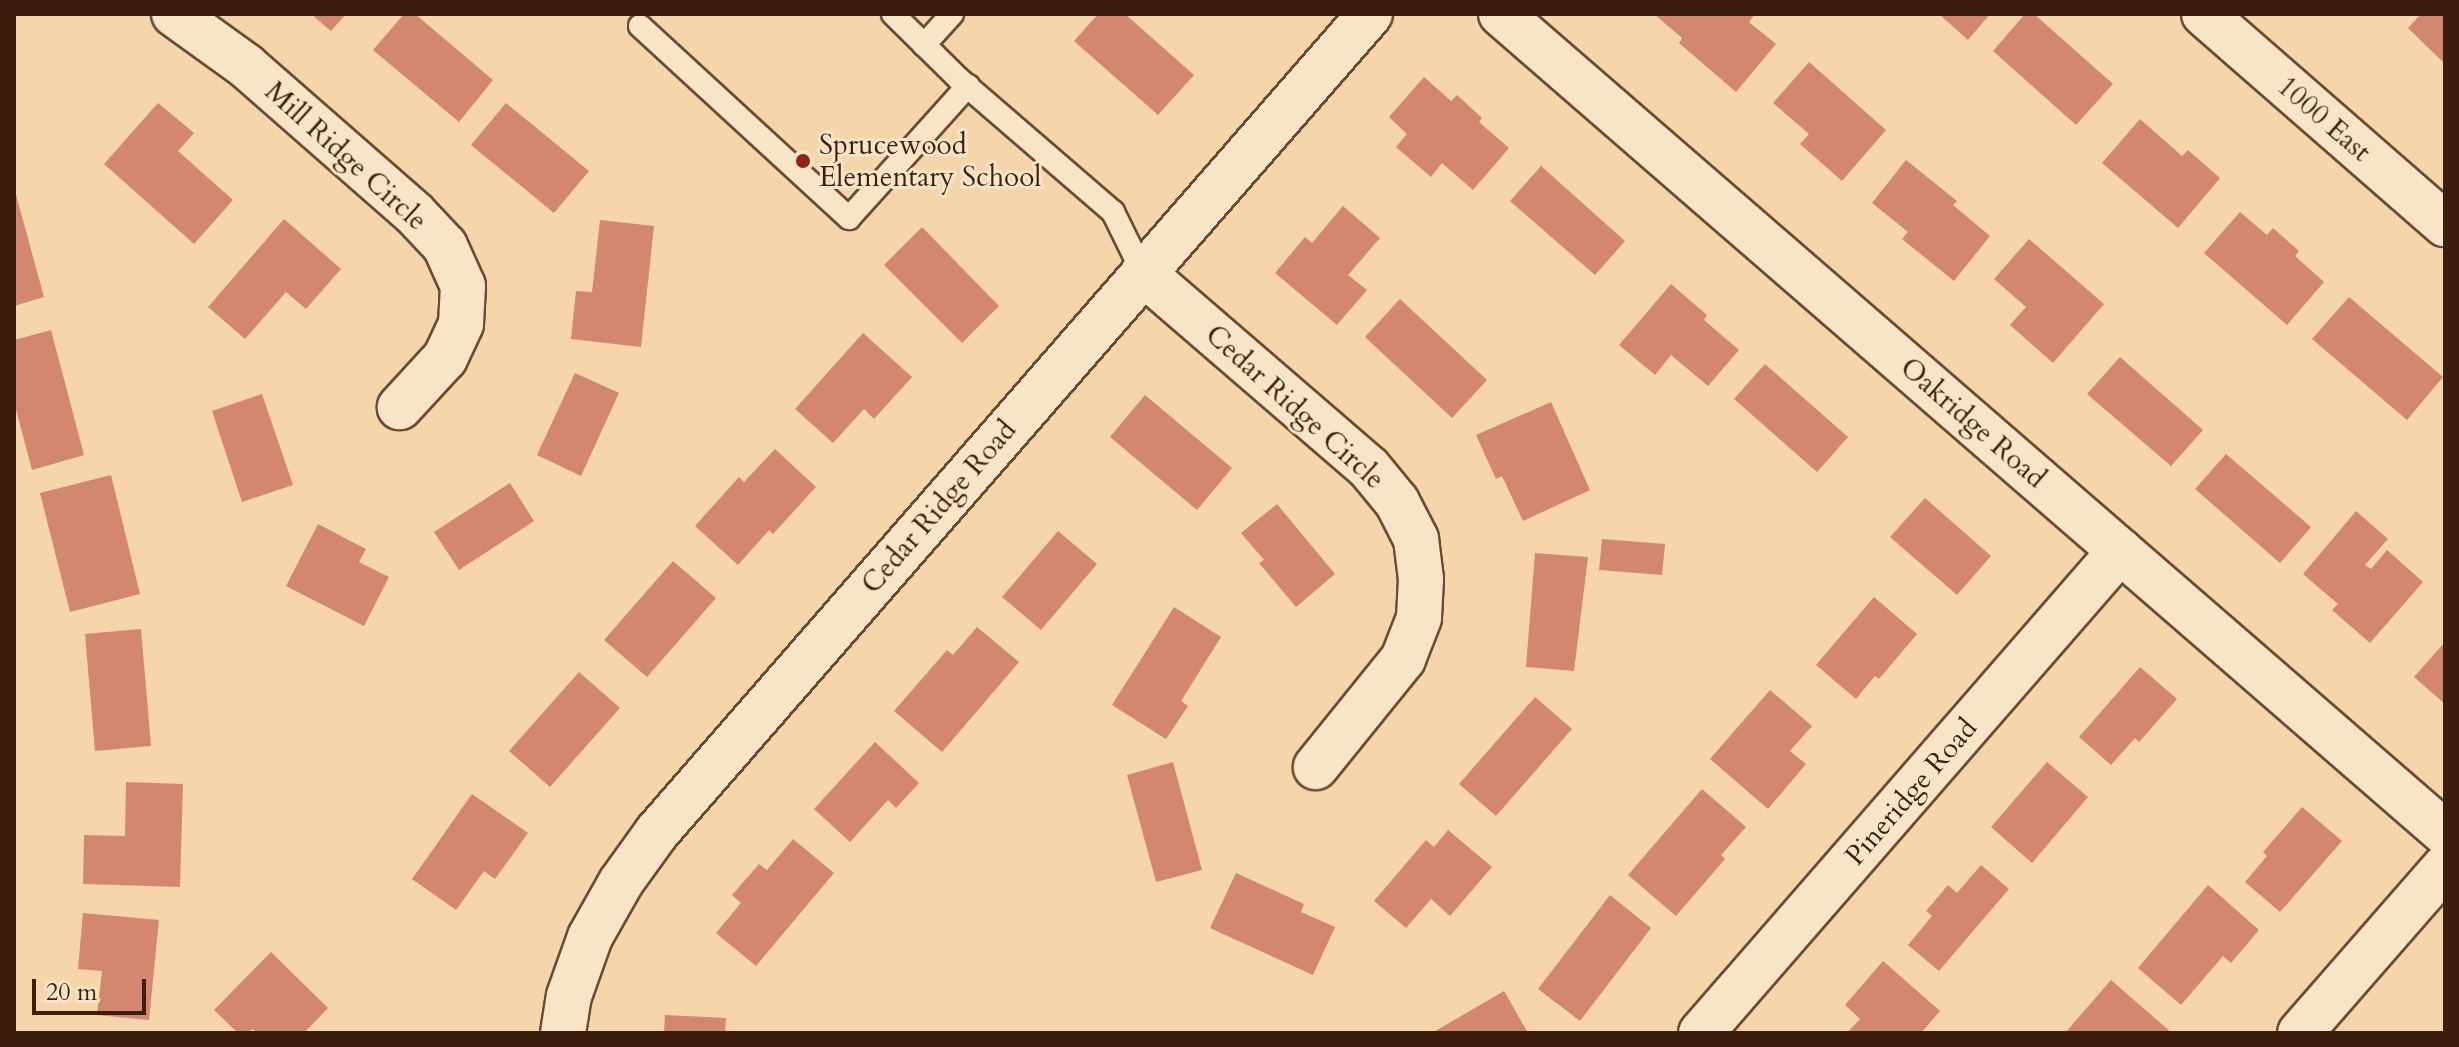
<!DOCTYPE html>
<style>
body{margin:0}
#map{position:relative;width:2459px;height:1047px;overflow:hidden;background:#f5d5a9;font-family:Cardo,serif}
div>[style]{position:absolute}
.building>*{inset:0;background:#d38770}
.roads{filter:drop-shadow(2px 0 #6a4c35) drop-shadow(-2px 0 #6a4c35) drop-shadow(0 2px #6a4c35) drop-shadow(0 -2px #6a4c35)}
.service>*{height:22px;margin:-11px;padding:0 11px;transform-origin:11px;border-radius:11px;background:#f8e4c7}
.minor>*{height:44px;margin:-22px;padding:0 22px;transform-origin:22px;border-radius:22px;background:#f8e4c7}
.tertiary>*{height:44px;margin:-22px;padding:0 22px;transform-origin:22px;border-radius:22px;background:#f8e4c7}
.dots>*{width:22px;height:22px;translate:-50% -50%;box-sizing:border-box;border:4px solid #f8e4c7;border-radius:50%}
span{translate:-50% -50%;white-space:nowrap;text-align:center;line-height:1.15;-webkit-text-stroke:6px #f8e4c7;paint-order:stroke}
.street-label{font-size:28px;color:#3c1e0e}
.poi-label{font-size:28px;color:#3c1e0e}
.left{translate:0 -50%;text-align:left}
.frame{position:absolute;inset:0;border:16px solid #3c1e0e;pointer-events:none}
.scale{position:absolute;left:32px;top:979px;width:114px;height:36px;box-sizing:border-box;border:4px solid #3c1e0e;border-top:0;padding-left:10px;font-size:24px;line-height:28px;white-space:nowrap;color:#3c1e0e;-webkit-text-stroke:6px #f8e4c7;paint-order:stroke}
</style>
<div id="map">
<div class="building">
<i style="clip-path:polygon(311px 14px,346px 14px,331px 31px)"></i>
<i style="clip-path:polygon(404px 14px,415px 14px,493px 80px,459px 122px,373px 50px)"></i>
<i style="clip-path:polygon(1098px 14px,1125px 14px,1194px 75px,1158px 115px,1074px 41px)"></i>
<i style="clip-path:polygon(1654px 14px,1755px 14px,1749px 22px,1776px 44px,1736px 92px,1679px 43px,1682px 38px)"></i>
<i style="clip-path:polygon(1939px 14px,1990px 14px,1968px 40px)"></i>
<i style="clip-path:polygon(2025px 14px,2034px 14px,2113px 84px,2076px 125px,1993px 51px)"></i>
<i style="clip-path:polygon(2421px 14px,2445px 14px,2445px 64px,2408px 28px)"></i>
<i style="clip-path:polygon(1809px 62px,1886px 130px,1842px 181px,1800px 144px,1809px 134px,1773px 103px)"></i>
<i style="clip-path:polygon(1424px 77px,1451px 101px,1457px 95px,1482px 118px,1479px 122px,1509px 148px,1473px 190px,1442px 163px,1431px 177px,1396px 147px,1407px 134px,1389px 117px)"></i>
<i style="clip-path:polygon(158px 103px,194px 133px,178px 151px,233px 200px,194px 244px,104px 164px)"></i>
<i style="clip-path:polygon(506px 103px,589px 171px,554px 213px,471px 145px)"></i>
<i style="clip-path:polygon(2140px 119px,2182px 156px,2188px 150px,2220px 178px,2178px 228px,2102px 163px)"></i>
<i style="clip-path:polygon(1906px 160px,1957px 201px,1953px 205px,1990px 236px,1954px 281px,1902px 239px,1908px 232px,1872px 203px)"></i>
<i style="clip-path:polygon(1541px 166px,1625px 241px,1595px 275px,1510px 201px)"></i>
<i style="clip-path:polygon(15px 191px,44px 297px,14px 306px,14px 192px)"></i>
<i style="clip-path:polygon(1343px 206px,1380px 238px,1348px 275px,1367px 290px,1337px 325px,1275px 273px,1305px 237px,1312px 243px)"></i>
<i style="clip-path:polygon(2240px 212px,2267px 235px,2273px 228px,2299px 251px,2295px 256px,2324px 282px,2287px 325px,2204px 253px)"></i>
<i style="clip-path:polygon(284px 219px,341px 269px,306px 309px,286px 292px,245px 339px,208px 307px)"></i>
<i style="clip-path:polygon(600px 220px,654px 226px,641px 347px,571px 339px,576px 291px,592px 292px)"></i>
<i style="clip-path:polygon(922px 227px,999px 306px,962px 343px,884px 265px)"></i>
<i style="clip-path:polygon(2029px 239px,2104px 304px,2053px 363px,2010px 325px,2026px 307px,1994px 279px)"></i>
<i style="clip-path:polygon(1671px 284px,1707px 315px,1704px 320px,1739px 350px,1708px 386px,1671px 355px,1655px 375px,1619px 345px)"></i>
<i style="clip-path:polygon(2349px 297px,2443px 377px,2407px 420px,2312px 339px)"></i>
<i style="clip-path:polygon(1400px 299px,1487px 380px,1452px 418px,1365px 337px)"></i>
<i style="clip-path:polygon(51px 330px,84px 455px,32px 470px,14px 402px,14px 340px)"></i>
<i style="clip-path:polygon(863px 333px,912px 377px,874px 419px,864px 409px,833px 443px,795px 409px)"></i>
<i style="clip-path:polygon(2120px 357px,2203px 430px,2171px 466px,2087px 394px)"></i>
<i style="clip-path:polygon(1765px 364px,1848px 437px,1817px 472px,1734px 399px)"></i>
<i style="clip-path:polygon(575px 373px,619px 393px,581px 476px,537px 455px)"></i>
<i style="clip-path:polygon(262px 394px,293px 485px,242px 502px,212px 411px)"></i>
<i style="clip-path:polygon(1145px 395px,1232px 468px,1197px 510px,1110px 437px)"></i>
<i style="clip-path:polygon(1551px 402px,1590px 490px,1523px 521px,1502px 476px,1496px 479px,1476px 435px)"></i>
<i style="clip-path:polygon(775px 449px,816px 487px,773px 534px,769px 530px,738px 565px,695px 526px,739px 477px,744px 482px)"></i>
<i style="clip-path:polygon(2226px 454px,2311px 527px,2280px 563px,2195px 489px)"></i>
<i style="clip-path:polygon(111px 475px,140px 594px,70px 612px,40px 493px)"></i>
<i style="clip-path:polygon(510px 483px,534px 521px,459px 570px,434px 532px)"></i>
<i style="clip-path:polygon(1925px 498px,1991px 556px,1957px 595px,1890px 537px)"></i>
<i style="clip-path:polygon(1277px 504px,1335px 574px,1296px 607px,1259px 563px,1264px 560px,1241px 533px)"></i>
<i style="clip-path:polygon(2356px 511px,2388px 539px,2365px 565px,2371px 569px,2387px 550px,2423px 582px,2370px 643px,2332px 610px,2338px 604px,2303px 574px)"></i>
<i style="clip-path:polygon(318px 524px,366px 549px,359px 562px,389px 577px,364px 626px,286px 586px)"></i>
<i style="clip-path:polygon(1058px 531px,1097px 564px,1041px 630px,1002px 597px)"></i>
<i style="clip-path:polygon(1602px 539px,1665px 544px,1662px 575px,1599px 570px)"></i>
<i style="clip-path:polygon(1535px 553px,1588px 557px,1574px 671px,1526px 667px)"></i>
<i style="clip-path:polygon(673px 561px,716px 598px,647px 677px,604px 640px)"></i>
<i style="clip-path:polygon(1874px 597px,1917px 634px,1879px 679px,1875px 676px,1856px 699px,1816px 665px)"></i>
<i style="clip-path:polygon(1174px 607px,1221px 637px,1181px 701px,1188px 706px,1166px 739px,1112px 705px)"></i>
<i style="clip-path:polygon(977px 627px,1019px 662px,942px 752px,894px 711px,947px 650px,953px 655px)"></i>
<i style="clip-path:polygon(141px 629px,151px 746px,95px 751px,85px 634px)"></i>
<i style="clip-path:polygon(2445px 642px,2445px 704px,2414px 677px)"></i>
<i style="clip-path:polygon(2140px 667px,2177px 699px,2139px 742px,2135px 738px,2111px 765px,2079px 737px)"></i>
<i style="clip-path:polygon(579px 672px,620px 708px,550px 787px,509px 751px)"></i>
<i style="clip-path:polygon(1770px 690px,1812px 726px,1790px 751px,1806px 764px,1768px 809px,1710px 759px)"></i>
<i style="clip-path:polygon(1535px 697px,1572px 729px,1496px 816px,1459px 784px)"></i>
<i style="clip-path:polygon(875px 742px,919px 783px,896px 808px,888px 800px,850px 842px,814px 809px)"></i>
<i style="clip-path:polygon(1173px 762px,1202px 870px,1156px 882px,1127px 775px)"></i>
<i style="clip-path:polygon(2047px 762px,2088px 797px,2032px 863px,1991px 827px)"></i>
<i style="clip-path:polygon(126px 782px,183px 784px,180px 887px,83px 884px,84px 835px,125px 836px)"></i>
<i style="clip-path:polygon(1702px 789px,1746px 827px,1721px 855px,1725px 859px,1676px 916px,1628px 875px)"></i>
<i style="clip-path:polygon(472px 794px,528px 833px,495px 879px,484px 871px,456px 910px,412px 879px)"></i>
<i style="clip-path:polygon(2302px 807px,2342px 841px,2280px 912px,2245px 882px,2267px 856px,2263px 852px)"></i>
<i style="clip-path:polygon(1448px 830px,1492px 867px,1450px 916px,1431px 899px,1406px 928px,1374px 901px,1426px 840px,1434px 847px)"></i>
<i style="clip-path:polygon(793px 839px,834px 873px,756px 966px,716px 933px,741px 903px,732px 895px,759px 864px,767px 870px)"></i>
<i style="clip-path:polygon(1981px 865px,2009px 889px,1939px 971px,1908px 945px,1932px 916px,1926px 911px,1948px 885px,1957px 893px)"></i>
<i style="clip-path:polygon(1236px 873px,1304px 904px,1301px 912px,1335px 927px,1313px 975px,1210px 928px)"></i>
<i style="clip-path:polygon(2208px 885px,2259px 930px,2231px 963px,2223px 956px,2181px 1005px,2138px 968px)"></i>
<i style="clip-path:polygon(1610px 895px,1651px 928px,1580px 1021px,1538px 989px)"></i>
<i style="clip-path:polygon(83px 913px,159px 920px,149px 1020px,97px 1015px,102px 971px,78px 969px)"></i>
<i style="clip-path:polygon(271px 952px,328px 1008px,304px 1033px,257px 1033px,253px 1029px,248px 1033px,238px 1033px,214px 1010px)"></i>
<i style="clip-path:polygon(1883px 961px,1940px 1011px,1921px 1033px,1847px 1033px,1860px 1019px,1845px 1005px)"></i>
<i style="clip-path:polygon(2111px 980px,2172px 1033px,2065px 1033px)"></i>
<i style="clip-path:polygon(1504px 991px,1528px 1033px,1432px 1033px)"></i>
<i style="clip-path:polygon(665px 1015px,726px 1018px,725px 1033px,664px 1033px)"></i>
</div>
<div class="roads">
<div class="service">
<i style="left:893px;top:14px;width:94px;rotate:44.6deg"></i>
<i style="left:960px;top:80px;width:202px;rotate:40.8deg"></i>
<i style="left:1113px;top:212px;width:68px;rotate:63.8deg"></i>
<i style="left:640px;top:26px;width:284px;rotate:42.6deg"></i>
<i style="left:849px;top:218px;width:178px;rotate:-48deg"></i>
<i style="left:924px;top:45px;width:42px;rotate:-47.9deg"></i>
</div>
<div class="minor">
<i style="left:174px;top:14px;width:89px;rotate:35.8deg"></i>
<i style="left:246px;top:66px;width:223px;rotate:41.2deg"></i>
<i style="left:414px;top:213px;width:45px;rotate:46.8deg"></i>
<i style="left:445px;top:246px;width:44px;rotate:65.8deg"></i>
<i style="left:463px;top:286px;width:38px;rotate:93deg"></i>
<i style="left:461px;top:324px;width:38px;rotate:115deg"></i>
<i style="left:445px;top:358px;width:67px;rotate:132.6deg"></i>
<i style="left:1501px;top:14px;width:1250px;rotate:40.94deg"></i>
<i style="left:1143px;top:273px;width:298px;rotate:40.8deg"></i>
<i style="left:1369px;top:468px;width:44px;rotate:50.5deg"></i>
<i style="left:1397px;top:502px;width:42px;rotate:62.8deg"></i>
<i style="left:1416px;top:539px;width:40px;rotate:82.9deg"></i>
<i style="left:1421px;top:579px;width:39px;rotate:93deg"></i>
<i style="left:1419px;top:618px;width:44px;rotate:111.3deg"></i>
<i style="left:1403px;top:659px;width:139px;rotate:128.9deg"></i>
<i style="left:563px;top:1033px;width:37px;rotate:-81deg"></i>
<i style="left:569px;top:996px;width:63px;rotate:-70.4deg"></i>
<i style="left:590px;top:937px;width:63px;rotate:-60.6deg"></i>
<i style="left:621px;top:882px;width:62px;rotate:-54.2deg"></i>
<i style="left:657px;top:832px;width:1085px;rotate:-48.92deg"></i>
<i style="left:1701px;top:1033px;width:639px;rotate:-49deg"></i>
<i style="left:2300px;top:1033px;width:220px;rotate:-48.9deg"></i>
</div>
<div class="tertiary">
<i style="left:2204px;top:14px;width:320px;rotate:41.1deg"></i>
</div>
</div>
<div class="dots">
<i style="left:803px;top:161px;background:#8f2418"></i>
</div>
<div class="street-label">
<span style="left:2324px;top:119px;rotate:41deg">1000 East</span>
<span style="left:346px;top:156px;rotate:42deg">Mill Ridge Circle</span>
<span style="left:1295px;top:407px;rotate:42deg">Cedar Ridge Circle</span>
<span style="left:1973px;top:423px;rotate:41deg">Oakridge Road</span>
<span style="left:939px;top:507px;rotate:-49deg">Cedar Ridge Road</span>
<span style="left:1911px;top:792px;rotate:-49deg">Pineridge Road</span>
</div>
<div class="poi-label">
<span class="left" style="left:819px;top:161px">Sprucewood<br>Elementary School</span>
</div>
<div class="frame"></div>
<div class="scale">20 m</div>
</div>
